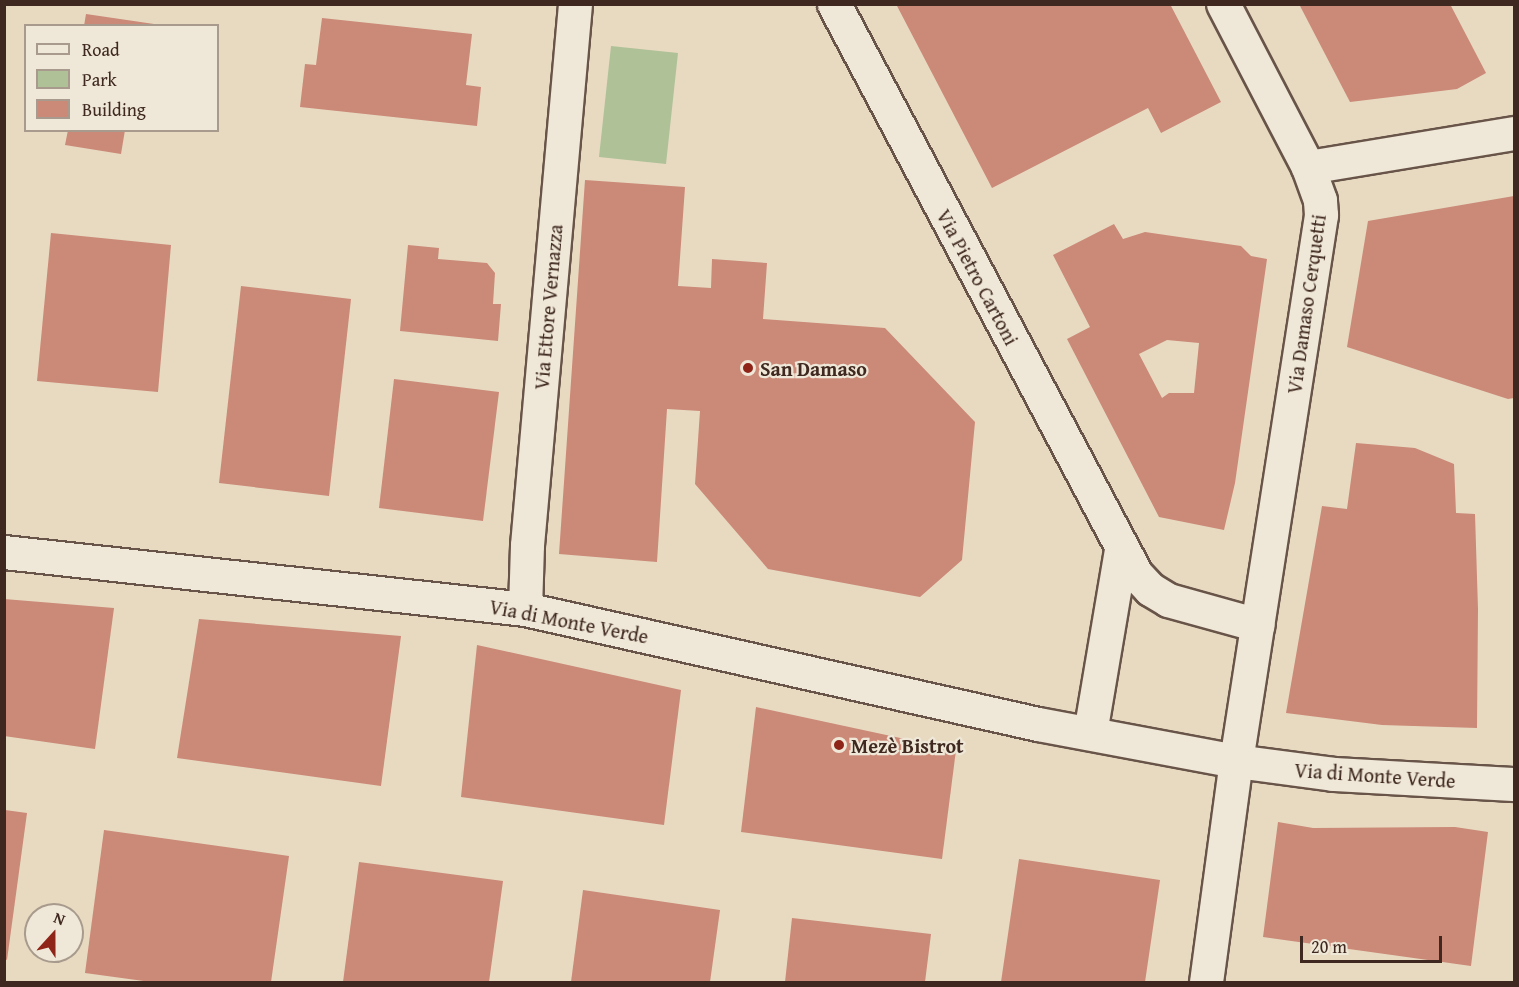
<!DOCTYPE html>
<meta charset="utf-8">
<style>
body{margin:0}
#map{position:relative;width:1519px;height:987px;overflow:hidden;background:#e7dac1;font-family:"Gentium Book Plus",serif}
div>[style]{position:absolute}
.green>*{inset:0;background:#afc197}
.building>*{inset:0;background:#cb8978}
.roads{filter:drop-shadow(2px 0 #685448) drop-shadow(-2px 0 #685448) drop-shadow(0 2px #685448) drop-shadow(0 -2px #685448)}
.minor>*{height:33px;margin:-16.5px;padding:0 16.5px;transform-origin:16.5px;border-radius:16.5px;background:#efe7d7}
.dots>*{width:16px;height:16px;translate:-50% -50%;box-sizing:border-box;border:3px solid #efe7d7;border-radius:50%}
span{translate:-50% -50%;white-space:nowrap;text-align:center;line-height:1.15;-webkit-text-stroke:4.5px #efe7d7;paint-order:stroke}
.street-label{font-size:20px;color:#3e281f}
.poi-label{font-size:20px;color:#3e281f;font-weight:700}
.left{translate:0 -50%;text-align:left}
.frame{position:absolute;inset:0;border:6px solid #3e281f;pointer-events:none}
.legend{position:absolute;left:24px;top:24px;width:195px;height:108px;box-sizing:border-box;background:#efe7d7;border:2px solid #a89b8d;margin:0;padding:8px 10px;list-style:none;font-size:18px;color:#3e281f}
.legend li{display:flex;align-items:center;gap:12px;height:30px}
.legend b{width:30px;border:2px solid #a89b8d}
.north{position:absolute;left:24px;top:903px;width:60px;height:60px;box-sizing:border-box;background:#efe7d7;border:2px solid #a89b8d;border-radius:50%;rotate:21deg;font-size:16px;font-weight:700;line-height:24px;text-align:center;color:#3e281f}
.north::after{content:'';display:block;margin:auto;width:21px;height:27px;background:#8f2418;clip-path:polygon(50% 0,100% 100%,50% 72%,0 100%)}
.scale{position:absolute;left:1300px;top:936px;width:142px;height:27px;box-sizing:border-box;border:3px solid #3e281f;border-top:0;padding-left:8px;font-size:18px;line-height:21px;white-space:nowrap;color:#3e281f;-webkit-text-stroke:4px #efe7d7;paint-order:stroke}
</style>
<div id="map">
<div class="green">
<i style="clip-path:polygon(611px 46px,678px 53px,666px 164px,599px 157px)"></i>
</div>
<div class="building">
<i style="clip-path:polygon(896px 4px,1170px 4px,1221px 102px,1161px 133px,1148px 108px,992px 188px)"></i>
<i style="clip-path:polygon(1299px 4px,1450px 4px,1486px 73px,1457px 89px,1350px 102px)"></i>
<i style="clip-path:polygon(86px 14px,154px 24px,154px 26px,84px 26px)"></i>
<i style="clip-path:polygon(322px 18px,472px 34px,466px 85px,481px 87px,477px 126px,300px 107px,305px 64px,316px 65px)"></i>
<i style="clip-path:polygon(68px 130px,125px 130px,121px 154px,65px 145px)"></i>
<i style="clip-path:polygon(585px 180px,685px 187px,678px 286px,711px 288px,712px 259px,767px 263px,763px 319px,885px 328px,975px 422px,962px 560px,920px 597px,768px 569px,695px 484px,700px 411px,667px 409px,657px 562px,559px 554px)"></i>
<i style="clip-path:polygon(1514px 196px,1514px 398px,1508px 399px,1347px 347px,1368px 221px)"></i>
<i style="clip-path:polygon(evenodd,1114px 224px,1123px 239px,1145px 232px,1241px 246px,1251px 256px,1267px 259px,1235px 483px,1224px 530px,1159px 517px,1067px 339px,1090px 327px,1053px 255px,1114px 224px,1167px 340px,1199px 343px,1194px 393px,1169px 393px,1162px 398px,1139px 354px,1167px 340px)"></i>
<i style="clip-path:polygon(51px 233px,171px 245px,158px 392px,37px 381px)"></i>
<i style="clip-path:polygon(408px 245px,439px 248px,438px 259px,487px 263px,495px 273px,493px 304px,501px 304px,498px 341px,400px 331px)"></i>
<i style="clip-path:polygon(241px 286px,351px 299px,329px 496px,219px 483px)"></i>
<i style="clip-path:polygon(394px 379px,499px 392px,483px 521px,379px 508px)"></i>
<i style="clip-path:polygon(1356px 443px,1415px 448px,1454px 464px,1456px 513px,1475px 514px,1478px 609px,1477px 728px,1382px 725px,1286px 713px,1322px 506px,1347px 509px)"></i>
<i style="clip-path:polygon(4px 599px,114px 608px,95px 749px,4px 736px)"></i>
<i style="clip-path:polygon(199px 619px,401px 636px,381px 786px,177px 758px)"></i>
<i style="clip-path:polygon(477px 645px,681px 690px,664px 825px,461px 797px)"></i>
<i style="clip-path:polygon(756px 707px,956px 750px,942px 859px,741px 832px)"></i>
<i style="clip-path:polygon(5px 810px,27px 813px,7px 960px,5px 959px)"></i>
<i style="clip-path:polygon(1278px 822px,1313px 828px,1455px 827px,1488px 832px,1471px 966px,1263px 937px)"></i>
<i style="clip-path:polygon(104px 830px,289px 856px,271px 982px,151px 982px,85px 973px)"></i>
<i style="clip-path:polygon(1019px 859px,1160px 880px,1145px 982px,1001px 982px)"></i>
<i style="clip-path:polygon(359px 862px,503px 881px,489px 982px,343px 982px)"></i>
<i style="clip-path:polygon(583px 890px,720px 910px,710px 982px,571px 982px)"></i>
<i style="clip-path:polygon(792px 918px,931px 934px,925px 982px,785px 982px)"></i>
</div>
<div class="roads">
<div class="minor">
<i style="left:834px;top:4px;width:645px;rotate:62.08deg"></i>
<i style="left:1136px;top:574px;width:21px;rotate:47deg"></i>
<i style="left:1150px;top:589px;width:21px;rotate:31deg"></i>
<i style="left:1168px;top:600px;width:93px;rotate:15.5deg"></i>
<i style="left:1308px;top:167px;width:209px;rotate:-9.4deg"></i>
<i style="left:4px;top:552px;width:524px;rotate:6.24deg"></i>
<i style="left:525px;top:609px;width:526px;rotate:12.64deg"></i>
<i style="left:1038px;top:724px;width:201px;rotate:10.6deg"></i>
<i style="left:1236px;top:761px;width:98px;rotate:7.6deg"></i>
<i style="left:1333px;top:774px;width:181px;rotate:3.2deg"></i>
<i style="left:525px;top:609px;width:64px;rotate:-88.2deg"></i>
<i style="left:527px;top:545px;width:543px;rotate:-84.93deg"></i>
<i style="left:1090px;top:733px;width:187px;rotate:-80.4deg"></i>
<i style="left:1206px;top:982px;width:223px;rotate:-82.3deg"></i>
<i style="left:1236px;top:761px;width:553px;rotate:-81.15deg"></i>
<i style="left:1321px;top:215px;width:15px;rotate:-94deg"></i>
<i style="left:1320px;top:200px;width:35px;rotate:-110deg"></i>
<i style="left:1308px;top:167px;width:184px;rotate:-117.5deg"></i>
</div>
</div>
<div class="dots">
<i style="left:748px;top:368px;background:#8f2418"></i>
<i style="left:839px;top:745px;background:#8f2418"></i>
</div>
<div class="street-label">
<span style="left:978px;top:277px;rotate:62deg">Via Pietro Cartoni</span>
<span style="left:1306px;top:304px;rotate:-82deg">Via Damaso Cerquetti</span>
<span style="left:548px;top:307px;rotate:-85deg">Via Ettore Vernazza</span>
<span style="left:569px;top:621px;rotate:11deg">Via di Monte Verde</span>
<span style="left:1375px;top:775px;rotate:4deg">Via di Monte Verde</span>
</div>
<div class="poi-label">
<span class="left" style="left:760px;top:368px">San Damaso</span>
<span class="left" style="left:851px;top:745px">Mezè Bistrot</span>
</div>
<div class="frame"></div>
<ul class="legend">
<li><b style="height:8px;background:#efe7d7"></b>Road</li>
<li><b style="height:16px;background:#afc197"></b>Park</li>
<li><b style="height:16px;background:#cb8978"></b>Building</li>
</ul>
<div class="north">N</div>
<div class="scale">20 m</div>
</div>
